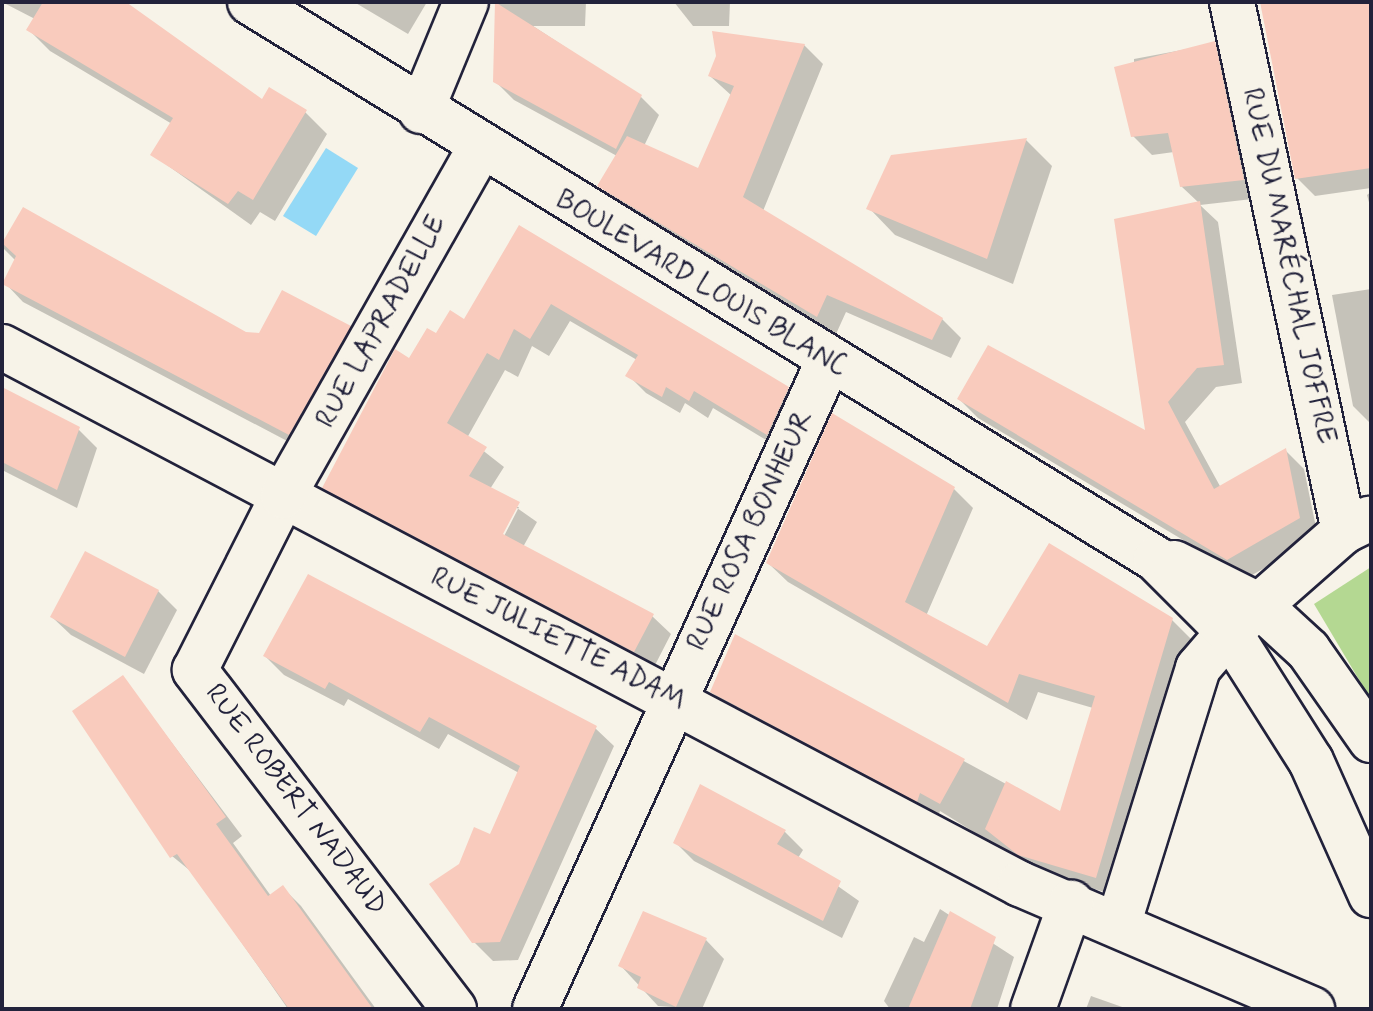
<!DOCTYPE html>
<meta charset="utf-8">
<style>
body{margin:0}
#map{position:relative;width:1373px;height:1011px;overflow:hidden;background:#f7f3e8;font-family:Mynerve,sans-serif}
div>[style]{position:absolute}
.green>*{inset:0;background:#b4d892}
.water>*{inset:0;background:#94d9f6}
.shadow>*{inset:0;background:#0003}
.building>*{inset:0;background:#f9cbbd}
.roads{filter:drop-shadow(2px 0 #22223b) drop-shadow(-2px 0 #22223b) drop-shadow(0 2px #22223b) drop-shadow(0 -2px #22223b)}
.street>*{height:44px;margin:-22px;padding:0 22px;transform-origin:22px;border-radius:22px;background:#f7f3e8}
.primary>*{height:44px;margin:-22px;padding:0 22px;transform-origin:22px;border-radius:22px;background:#f7f3e8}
span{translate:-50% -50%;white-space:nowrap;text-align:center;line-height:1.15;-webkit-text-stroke:6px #f7f3e8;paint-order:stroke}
.street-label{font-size:28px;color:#22223b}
.frame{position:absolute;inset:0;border:4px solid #22223b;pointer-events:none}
</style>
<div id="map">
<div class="green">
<i style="clip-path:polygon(1371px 567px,1371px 700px,1314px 604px)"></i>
</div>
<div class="water">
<i style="clip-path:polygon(326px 148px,358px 168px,316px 236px,283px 216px)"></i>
</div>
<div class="shadow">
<i style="clip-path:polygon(2px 2px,121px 2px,262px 101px,305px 112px,327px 134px,275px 221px,260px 212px,251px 225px,153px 155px,172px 124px,50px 51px,28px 29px,35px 19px)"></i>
<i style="clip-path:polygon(354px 2px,427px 2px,408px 34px)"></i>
<i style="clip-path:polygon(497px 2px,586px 2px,585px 26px,533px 26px,640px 96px,659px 115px,644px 146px,699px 171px,732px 96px,710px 76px,718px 56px,714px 33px,804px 45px,823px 64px,763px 211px,942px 319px,961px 338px,951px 358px,846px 312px,836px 334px,618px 204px,600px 186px,617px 156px,514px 100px,495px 81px)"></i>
<i style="clip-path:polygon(674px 2px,730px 2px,729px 26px,693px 26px)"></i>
<i style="clip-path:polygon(1262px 2px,1357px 2px,1371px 91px,1371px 188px,1315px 196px,1297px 178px)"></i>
<i style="clip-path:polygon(1214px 44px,1233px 62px,1261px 198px,1200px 205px,1218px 222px,1242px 383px,1216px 387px,1185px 422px,1221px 488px,1286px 451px,1304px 469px,1318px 537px,1247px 578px,978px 418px,959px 399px,1148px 434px,1199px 203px,1181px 186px,1174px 152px,1152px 155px,1133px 136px,1134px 59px)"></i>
<i style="clip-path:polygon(1026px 140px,1052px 166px,1013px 284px,895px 235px,869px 208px)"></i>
<i style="clip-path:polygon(1371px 192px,1371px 210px,1367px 195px)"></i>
<i style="clip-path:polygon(24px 210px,246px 334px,349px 328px,368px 346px,308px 452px,23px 302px,5px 283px,16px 261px,2px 247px)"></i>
<i style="clip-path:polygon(evenodd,520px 228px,788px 389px,806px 407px,786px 452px,713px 408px,708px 418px,685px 403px,680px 413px,646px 393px,628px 375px,637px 360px,570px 321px,549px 356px,532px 346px,518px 377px,505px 370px,467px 438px,504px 467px,490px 489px,537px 522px,523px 547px,652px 616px,671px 634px,653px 669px,343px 506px,325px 487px,410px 360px,465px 322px,520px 228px,515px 507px,519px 507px,500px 544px,497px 542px,515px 507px)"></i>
<i style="clip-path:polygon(1371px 289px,1371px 424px,1353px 406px,1332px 295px)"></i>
<i style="clip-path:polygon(2px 389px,78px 429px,97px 448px,77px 508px,2px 470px)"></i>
<i style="clip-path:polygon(954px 489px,973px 508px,926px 616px,987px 648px,1172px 620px,1191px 639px,1115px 895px,1040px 873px,940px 811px,937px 819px,731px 711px,712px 692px,736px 637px,1061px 814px,1093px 708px,1038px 692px,1027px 720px,788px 582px,768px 563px)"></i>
<i style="clip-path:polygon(158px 591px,177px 610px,144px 674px,71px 635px,52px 617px)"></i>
<i style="clip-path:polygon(265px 656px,595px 728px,614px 746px,518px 960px,493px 961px,474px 942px,461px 865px,491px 836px,519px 773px,448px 734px,439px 749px,348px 699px,344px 706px,284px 675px)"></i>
<i style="clip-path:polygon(123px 678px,242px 836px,233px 843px,271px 896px,283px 888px,301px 906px,376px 1009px,288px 1009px,193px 873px,172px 856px)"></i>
<i style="clip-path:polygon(784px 831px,803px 850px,798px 858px,859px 901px,842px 938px,694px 861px,675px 842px)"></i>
<i style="clip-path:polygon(940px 909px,1014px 957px,997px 1009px,890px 1009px,884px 1001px,914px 937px,924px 942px)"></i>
<i style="clip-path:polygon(706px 940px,724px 959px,702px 1009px,658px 1006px,621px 966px)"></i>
<i style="clip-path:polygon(1091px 996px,1125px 1008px,1127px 1009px,1086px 1009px)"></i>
</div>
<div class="building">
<i style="clip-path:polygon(43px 2px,126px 2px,262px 99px,269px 87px,307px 110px,253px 200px,238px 191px,228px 204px,150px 155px,173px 118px,26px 30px)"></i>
<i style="clip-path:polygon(495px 2px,642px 95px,616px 149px,493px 82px)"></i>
<i style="clip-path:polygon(1260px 2px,1371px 2px,1371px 168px,1295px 179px)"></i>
<i style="clip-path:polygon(712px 31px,805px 44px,743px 197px,943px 318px,932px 340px,827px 295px,817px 317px,597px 186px,627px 136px,698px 168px,734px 86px,708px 76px,716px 56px)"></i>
<i style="clip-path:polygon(1215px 41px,1244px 180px,1180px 187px,1168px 133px,1131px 137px,1114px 67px)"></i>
<i style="clip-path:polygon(1027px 138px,987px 259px,866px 209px,891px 155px)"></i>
<i style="clip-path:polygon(1200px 201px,1224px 365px,1197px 368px,1168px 402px,1214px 489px,1286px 448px,1300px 518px,1227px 560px,957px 399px,988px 345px,1145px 430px,1114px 219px)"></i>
<i style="clip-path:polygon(23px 207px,246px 332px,259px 333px,282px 290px,351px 326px,289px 435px,2px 284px,16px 256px,2px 243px)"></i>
<i style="clip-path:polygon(519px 225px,789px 387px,767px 435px,694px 391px,689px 401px,666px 387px,662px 397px,625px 376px,638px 355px,551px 304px,530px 339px,514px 329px,499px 360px,487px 353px,447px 423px,487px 447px,469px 476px,520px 502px,503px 534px,654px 614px,634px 652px,322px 488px,395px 349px,409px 358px,427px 328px,436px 333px,450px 310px,464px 319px)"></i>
<i style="clip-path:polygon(2px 387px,80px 427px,57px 490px,2px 462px)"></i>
<i style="clip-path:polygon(832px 413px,955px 487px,905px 602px,987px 646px,1049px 543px,1173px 618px,1096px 878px,1018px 855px,985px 829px,1006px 781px,1060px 811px,1095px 696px,1019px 674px,1008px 703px,766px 563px)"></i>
<i style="clip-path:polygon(85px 551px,159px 590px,125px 657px,50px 617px)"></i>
<i style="clip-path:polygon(308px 574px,597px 726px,500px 942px,472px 943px,429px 884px,459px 864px,474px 827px,490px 834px,520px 766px,429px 717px,420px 732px,329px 682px,325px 689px,263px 656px)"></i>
<i style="clip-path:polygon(735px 634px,965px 759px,940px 804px,920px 793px,917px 802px,710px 692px)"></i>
<i style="clip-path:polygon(123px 675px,226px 817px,216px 824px,268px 896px,283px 885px,373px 1009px,289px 1009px,177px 854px,170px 858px,72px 711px)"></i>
<i style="clip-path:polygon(700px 784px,786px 830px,777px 844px,841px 881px,823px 921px,673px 843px)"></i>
<i style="clip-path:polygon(643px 911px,707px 938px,676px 1007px,637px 988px,641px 977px,618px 966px)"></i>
<i style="clip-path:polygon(950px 911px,996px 937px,970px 1009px,908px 1009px)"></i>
</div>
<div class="roads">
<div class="street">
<i style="left:1232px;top:2px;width:541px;rotate:78.05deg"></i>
<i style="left:421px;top:111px;width:118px;rotate:-67.6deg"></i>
<i style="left:2px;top:347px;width:1151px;rotate:27.81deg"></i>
<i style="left:1020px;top:884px;width:318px;rotate:23.2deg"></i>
<i style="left:1119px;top:922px;width:266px;rotate:-72.7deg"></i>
<i style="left:1198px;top:668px;width:48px;rotate:-49.3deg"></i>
<i style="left:1229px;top:632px;width:153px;rotate:-41.3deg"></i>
<i style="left:1344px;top:531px;width:28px;rotate:-26deg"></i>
<i style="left:454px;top:1009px;width:427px;rotate:-127.4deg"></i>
<i style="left:195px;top:670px;width:195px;rotate:-63.2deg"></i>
<i style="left:283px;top:496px;width:400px;rotate:-60.5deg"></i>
<i style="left:535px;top:1009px;width:710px;rotate:-65.64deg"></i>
<i style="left:1033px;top:1009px;width:113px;rotate:-70.3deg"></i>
</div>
<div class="primary">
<i style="left:250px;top:2px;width:1064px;rotate:31.58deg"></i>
<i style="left:1156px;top:559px;width:103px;rotate:45deg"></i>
<i style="left:1229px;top:632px;width:153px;rotate:57.6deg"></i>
<i style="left:1311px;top:761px;width:147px;rotate:65.9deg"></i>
<i style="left:1174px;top:563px;width:96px;rotate:26.6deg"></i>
<i style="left:1260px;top:606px;width:65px;rotate:42.5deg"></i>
<i style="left:1308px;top:650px;width:110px;rotate:55deg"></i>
</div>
</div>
<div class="street-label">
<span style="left:1288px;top:266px;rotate:78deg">RUE DU MARÉCHAL JOFFRE</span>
<span style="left:701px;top:284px;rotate:31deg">BOULEVARD LOUIS BLANC</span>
<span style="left:382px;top:322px;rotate:-61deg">RUE LAPRADELLE</span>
<span style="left:751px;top:531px;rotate:-65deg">RUE ROSA BONHEUR</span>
<span style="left:558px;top:640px;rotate:27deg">RUE JULIETTE ADAM</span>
<span style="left:295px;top:800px;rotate:53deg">RUE ROBERT NADAUD</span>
</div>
<div class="frame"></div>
</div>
